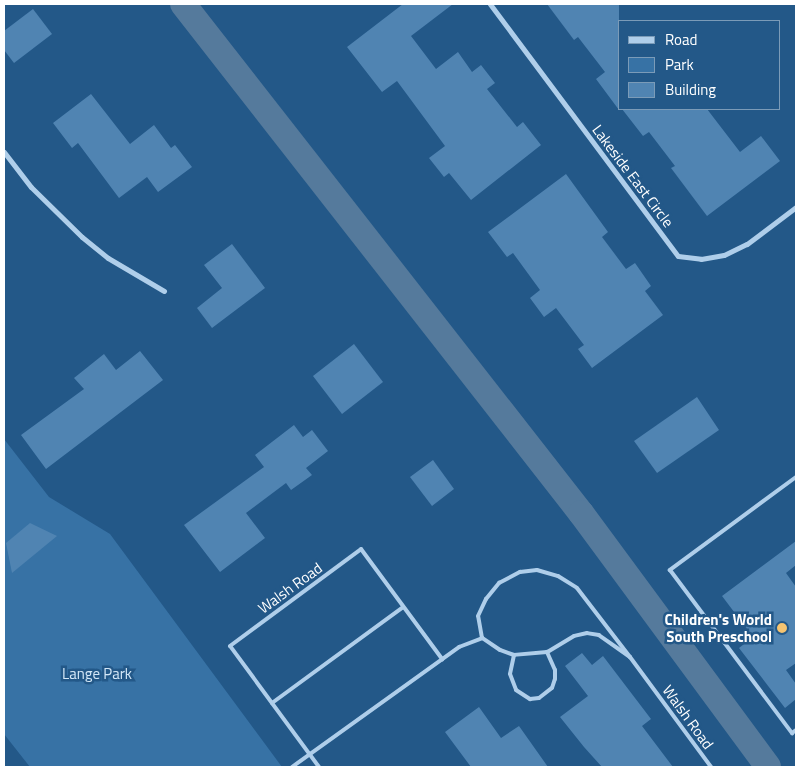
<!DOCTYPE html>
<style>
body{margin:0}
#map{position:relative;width:800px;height:771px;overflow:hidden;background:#235888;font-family:"Titillium Web",sans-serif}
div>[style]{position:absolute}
.green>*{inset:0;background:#3772a5}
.canal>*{height:26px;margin:-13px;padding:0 13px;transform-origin:13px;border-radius:13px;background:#557a9c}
.building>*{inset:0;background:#5084b2}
.lane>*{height:4px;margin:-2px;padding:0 2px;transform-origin:2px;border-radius:2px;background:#afceea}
.street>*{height:5px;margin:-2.5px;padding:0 2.5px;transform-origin:2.5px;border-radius:2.5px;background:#afceea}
.dots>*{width:14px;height:14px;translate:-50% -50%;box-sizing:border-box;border:2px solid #235888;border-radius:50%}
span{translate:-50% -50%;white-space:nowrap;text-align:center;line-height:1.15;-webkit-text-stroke:5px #235888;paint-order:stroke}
.street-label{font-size:15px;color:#fff}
.poi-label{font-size:15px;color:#fff;font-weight:700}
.right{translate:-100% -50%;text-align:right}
.park-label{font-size:15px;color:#d3e7f7}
.frame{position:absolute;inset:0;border:5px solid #fff;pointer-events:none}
.legend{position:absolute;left:618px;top:20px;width:162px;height:90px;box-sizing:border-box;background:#235888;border:1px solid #7b9bb8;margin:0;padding:6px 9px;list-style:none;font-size:15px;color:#fff}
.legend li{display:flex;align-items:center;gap:10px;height:25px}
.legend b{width:25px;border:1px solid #7b9bb8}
</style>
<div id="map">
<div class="green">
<i style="clip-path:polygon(4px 439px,49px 497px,110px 534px,282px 767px,30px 767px,4px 734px)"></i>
</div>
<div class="canal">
<i style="left:183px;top:4px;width:646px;rotate:51.98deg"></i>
<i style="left:581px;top:513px;width:315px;rotate:53.6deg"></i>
</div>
<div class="building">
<i style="clip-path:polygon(403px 4px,453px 4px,411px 36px,436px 69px,458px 52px,472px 72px,481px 65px,495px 83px,487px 89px,517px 127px,523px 122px,541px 145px,471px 200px,449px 173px,444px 177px,429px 158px,445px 146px,397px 81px,382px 92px,347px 47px)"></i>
<i style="clip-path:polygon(547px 4px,619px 4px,619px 110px,596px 79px,605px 72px,578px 37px,574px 40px)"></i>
<i style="clip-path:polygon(33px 9px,52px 34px,14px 63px,4px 50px,4px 31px)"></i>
<i style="clip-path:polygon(91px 94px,130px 144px,154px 125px,171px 148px,175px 145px,192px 167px,158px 192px,147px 177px,119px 198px,78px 143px,72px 148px,53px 123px)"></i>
<i style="clip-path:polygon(622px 109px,707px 109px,740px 152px,761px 136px,780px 161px,707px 216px,671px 168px,675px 166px,649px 132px,643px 136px)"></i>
<i style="clip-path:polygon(566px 174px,608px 232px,602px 237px,626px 269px,635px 263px,651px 286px,645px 291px,663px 315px,592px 368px,578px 349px,584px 345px,556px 308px,544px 317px,530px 298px,540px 290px,513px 253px,507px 257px,488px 232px)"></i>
<i style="clip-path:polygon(232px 244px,265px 288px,212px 328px,197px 308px,222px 288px,204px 265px)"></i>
<i style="clip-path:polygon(354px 344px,383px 382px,342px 414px,313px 376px)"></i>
<i style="clip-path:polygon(140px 351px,163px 380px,46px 469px,21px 435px,84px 389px,74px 378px,104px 354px,116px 370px)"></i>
<i style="clip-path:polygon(697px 397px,719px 430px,657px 473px,634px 441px)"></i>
<i style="clip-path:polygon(294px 425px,303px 437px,312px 430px,328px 451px,306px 468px,312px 475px,291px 490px,286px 483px,246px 513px,265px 538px,220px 572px,184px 525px,264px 467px,255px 455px)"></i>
<i style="clip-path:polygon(433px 460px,454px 489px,432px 506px,410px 477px)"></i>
<i style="clip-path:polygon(30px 523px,57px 536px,12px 573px,6px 543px)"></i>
<i style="clip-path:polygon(796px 541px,796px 565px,786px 573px,796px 587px,796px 663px,786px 670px,796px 684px,796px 699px,785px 708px,739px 648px,753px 637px,722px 596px)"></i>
<i style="clip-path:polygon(582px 653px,592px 665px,603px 656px,651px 719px,642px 726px,673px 767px,602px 767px,584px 747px,560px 717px,588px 696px,565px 666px)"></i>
<i style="clip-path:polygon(479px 707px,501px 738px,519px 726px,548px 767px,471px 767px,445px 732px)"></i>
</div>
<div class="lane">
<i style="left:796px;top:477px;width:157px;rotate:143.6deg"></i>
<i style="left:670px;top:570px;width:204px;rotate:53.2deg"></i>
<i style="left:792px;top:733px;width:5px;rotate:-37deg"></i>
<i style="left:514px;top:655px;width:19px;rotate:102deg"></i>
<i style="left:510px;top:674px;width:17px;rotate:69deg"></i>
<i style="left:516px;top:690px;width:17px;rotate:33deg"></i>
<i style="left:530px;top:699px;width:9px;rotate:-6deg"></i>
<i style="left:539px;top:698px;width:16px;rotate:-38deg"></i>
<i style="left:552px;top:688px;width:9px;rotate:-72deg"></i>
<i style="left:555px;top:679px;width:9px;rotate:-90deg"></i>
<i style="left:555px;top:670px;width:20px;rotate:-114deg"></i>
<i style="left:630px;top:657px;width:38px;rotate:-145deg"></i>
<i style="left:599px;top:635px;width:12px;rotate:-171deg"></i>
<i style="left:587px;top:633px;width:13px;rotate:167deg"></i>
<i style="left:574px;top:636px;width:31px;rotate:149deg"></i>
<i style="left:547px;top:652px;width:33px;rotate:175deg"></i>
<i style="left:514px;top:655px;width:15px;rotate:-160deg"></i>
<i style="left:500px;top:650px;width:22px;rotate:-146deg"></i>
<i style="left:482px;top:638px;width:22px;rotate:-100deg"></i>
<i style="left:478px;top:616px;width:19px;rotate:-65deg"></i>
<i style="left:486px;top:599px;width:21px;rotate:-51deg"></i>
<i style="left:499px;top:583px;width:24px;rotate:-28deg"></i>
<i style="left:520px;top:572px;width:17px;rotate:-7deg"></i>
<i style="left:537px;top:570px;width:22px;rotate:16deg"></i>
<i style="left:558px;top:576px;width:22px;rotate:32deg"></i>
<i style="left:577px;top:588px;width:87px;rotate:52.5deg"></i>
<i style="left:630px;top:657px;width:137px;rotate:53.6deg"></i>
<i style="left:272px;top:703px;width:162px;rotate:-36.2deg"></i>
<i style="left:292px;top:767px;width:206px;rotate:-35.7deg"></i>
<i style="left:459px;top:647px;width:25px;rotate:-21deg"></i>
<i style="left:319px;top:767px;width:150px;rotate:-126.3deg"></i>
<i style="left:230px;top:646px;width:163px;rotate:-36.5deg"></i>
<i style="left:361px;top:549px;width:137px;rotate:53.6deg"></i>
</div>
<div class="street">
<i style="left:490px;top:4px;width:314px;rotate:53.3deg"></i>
<i style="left:678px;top:256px;width:23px;rotate:7deg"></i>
<i style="left:701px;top:259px;width:23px;rotate:-10deg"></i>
<i style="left:724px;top:255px;width:25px;rotate:-26deg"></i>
<i style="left:747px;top:244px;width:61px;rotate:-37.1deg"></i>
<i style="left:4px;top:152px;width:44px;rotate:52.4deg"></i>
<i style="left:31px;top:187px;width:71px;rotate:44.4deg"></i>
<i style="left:82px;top:237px;width:33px;rotate:39deg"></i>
<i style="left:108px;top:258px;width:65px;rotate:30.5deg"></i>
</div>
<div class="dots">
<i style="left:782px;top:628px;background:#f5c471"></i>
</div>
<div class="street-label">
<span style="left:633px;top:176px;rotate:53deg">Lakeside East Circle</span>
<span style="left:290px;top:588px;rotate:-36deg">Walsh Road</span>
<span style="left:688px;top:717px;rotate:54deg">Walsh Road</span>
</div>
<div class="poi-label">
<span class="right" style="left:772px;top:628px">Children's World<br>South Preschool</span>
</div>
<div class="park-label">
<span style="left:97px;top:674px">Lange Park</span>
</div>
<div class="frame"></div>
<ul class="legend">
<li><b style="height:6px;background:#afceea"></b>Road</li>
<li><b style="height:14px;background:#3772a5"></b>Park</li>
<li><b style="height:14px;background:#5084b2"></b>Building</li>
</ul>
</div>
